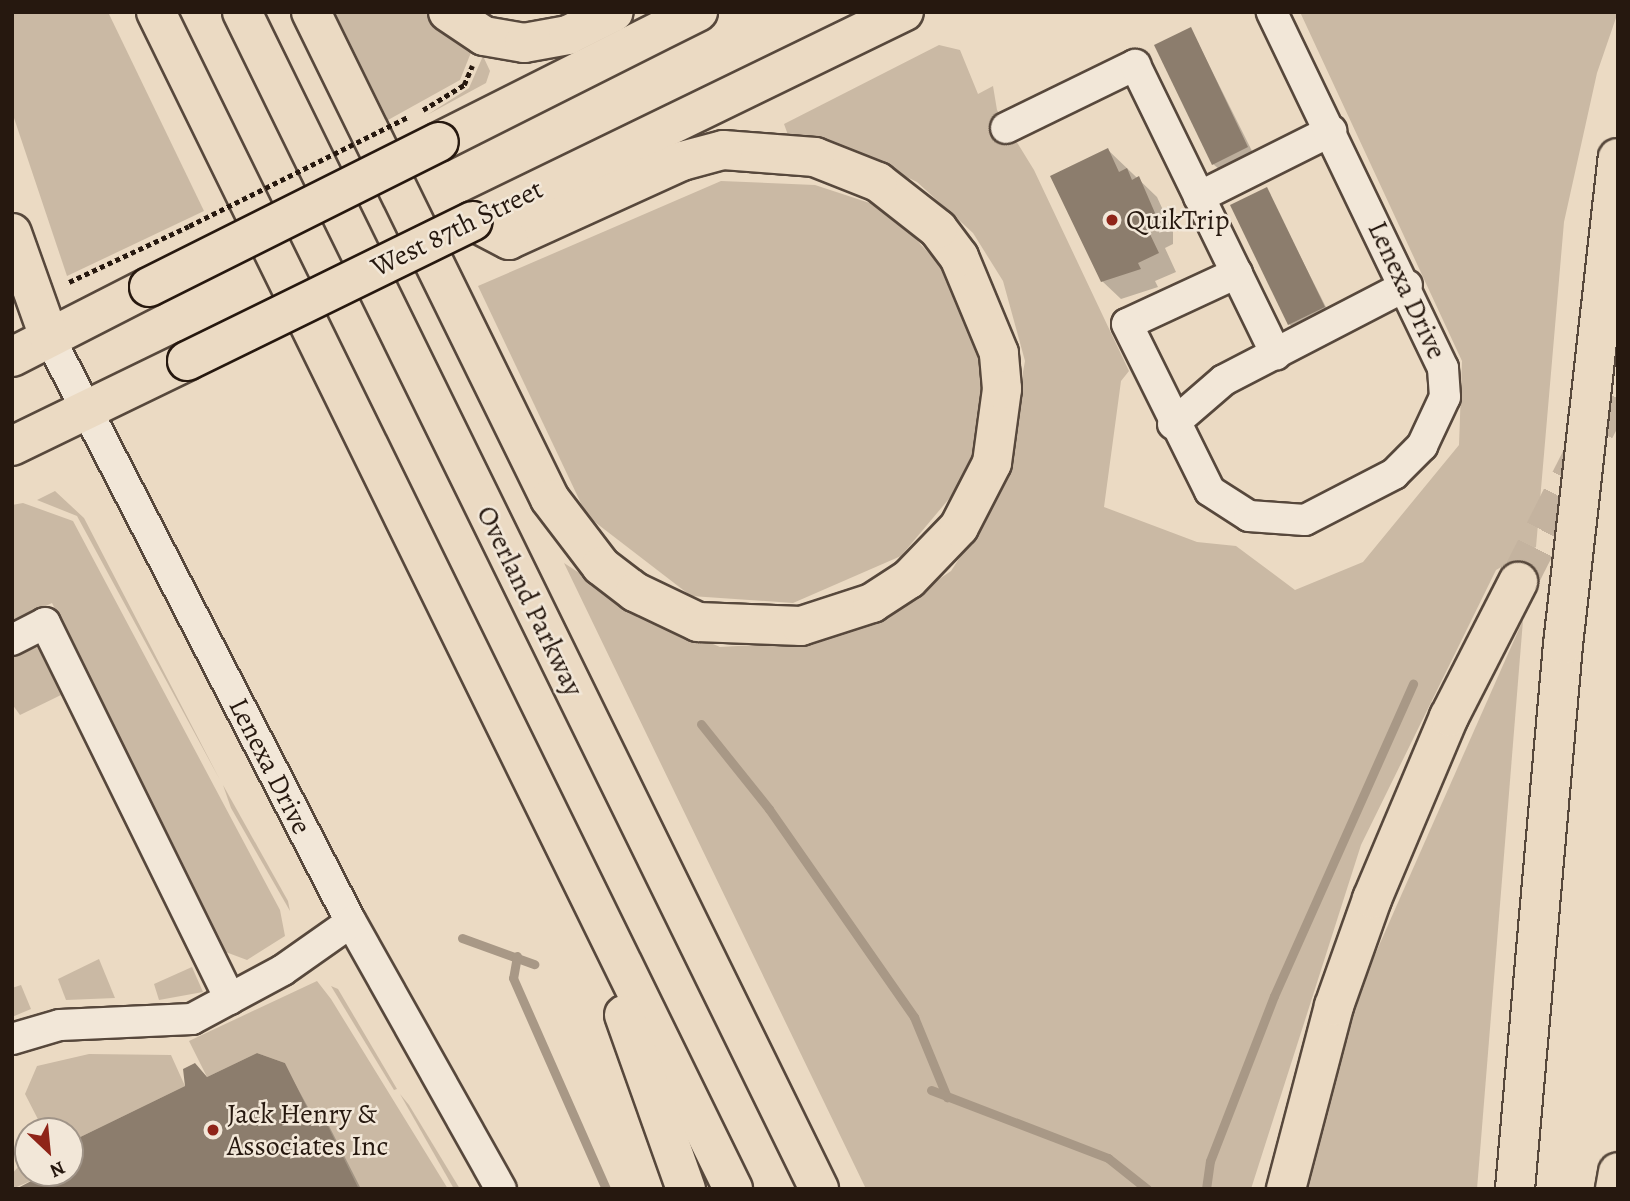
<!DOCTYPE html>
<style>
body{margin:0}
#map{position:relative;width:1630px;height:1201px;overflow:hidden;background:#ebdac3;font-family:Alegreya,serif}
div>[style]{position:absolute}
.green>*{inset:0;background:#cab9a4}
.shadow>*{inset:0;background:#0003}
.stream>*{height:9px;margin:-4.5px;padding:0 4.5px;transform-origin:4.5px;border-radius:4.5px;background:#a89886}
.building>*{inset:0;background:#8c7d6d}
.highway-tunnel>*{height:38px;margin-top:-19px;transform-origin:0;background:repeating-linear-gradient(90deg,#c4b39f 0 38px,transparent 0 57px)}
.path>*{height:4.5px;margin-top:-2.25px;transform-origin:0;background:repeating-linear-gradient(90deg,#26180f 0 5px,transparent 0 8.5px)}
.roads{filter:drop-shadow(2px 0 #57483c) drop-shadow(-2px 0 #57483c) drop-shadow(0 2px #57483c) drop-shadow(0 -2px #57483c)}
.minor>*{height:30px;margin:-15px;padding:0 15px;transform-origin:15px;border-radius:15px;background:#f2e7d8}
.major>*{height:38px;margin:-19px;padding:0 19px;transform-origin:19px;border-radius:19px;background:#ebdac3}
.highway>*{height:38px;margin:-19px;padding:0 19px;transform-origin:19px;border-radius:19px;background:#ebdac3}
.path-bridge>*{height:4.5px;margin-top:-2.25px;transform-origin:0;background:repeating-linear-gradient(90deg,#26180f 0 5px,transparent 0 8.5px)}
.bridges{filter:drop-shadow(2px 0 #26180f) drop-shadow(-2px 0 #26180f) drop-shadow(0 2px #26180f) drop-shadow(0 -2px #26180f)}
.major-bridge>*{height:38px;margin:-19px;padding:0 19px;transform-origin:19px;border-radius:19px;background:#ebdac3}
.dots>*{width:19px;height:19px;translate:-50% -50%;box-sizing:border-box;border:4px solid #f2e7d8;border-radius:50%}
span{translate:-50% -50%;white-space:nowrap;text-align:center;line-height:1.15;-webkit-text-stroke:5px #f2e7d8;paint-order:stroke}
.poi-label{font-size:28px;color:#26180f}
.left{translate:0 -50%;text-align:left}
.street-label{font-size:28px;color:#26180f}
.frame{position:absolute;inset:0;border:14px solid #26180f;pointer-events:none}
.north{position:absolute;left:14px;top:1117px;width:70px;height:70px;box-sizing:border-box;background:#f2e7d8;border:2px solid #a09488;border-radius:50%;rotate:154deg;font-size:19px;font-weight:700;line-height:28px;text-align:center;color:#26180f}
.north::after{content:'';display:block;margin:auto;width:24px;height:32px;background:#8f2418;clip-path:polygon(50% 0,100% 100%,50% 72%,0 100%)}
</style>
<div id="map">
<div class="green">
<i style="clip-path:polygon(12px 12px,108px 12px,204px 211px,67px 276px,12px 112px)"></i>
<i style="clip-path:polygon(335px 12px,425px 12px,472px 50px,460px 80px,388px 120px)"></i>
<i style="clip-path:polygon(1300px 12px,1618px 12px,1597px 73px,1564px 222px,1536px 547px,1496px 570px,1361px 845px,1251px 1189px,866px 1189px,564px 563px,642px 614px,720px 647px,809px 642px,877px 621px,951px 571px,992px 508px,1012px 433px,1025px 361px,1003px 281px,973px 233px,917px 182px,845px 147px,788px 135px,784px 124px,939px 45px,960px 50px,978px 94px,993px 86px,997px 110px,1034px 170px,1129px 371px,1121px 381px,1104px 507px,1197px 542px,1236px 546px,1295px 590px,1363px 562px,1459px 445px,1462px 361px)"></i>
<i style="clip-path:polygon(483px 56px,490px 71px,486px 83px,427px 115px,469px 88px)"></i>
<i style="clip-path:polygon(721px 181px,815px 185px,888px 209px,961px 288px,985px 374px,969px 475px,901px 556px,793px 603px,691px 596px,587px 516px,478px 286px)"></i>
<i style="clip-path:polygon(55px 491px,84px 518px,220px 780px,77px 516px,37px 500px)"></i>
<i style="clip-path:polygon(23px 503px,73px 521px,280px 910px,285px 936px,247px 960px,223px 951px,52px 603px,12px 622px,12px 505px)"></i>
<i style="clip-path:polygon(1523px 620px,1477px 1189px,1304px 1189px,1350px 1011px)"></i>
<i style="clip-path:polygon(38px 647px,61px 695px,20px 715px,12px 704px,12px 657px)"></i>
<i style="clip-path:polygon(223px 785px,288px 901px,290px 911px,231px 808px)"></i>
<i style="clip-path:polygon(99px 959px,115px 998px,66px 1000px,58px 979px)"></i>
<i style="clip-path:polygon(192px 967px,203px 992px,159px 1000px,154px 984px)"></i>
<i style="clip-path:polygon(317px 981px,331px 999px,448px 1189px,359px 1189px,321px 1113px,312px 1117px,285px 1063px,257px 1053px,207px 1077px,189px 1041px)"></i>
<i style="clip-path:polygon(21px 985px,31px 1009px,12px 1017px,12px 988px)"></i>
<i style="clip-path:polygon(331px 986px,338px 989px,397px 1089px,394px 1090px)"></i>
<i style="clip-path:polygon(89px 1054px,171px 1055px,185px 1086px,70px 1142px,70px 1131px,44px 1131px,25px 1094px,37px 1066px)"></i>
<i style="clip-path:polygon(400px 1094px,409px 1105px,460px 1189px,454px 1189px)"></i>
<i style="clip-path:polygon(25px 1159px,35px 1179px,12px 1189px,12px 1174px)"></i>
</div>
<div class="shadow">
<i style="clip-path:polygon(1191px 29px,1253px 153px,1219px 169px,1213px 164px)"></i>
<i style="clip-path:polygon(1108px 150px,1157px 197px,1173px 232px,1173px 244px,1165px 248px,1176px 272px,1155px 281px,1158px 287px,1121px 299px,1102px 281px)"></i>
<i style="clip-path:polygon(1266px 189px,1329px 313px,1295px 329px,1289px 324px)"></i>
<i style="clip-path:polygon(284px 1064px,314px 1118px,326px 1120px,361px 1189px,20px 1189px,37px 1180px,35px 1173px,70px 1173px,70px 1144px,208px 1079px)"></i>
</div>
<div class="stream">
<i style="left:701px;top:724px;width:109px;rotate:51.3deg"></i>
<i style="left:769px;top:809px;width:254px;rotate:55.1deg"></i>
<i style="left:914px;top:1017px;width:87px;rotate:67.6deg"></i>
<i style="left:462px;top:938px;width:77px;rotate:19.9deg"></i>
<i style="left:517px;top:956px;width:22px;rotate:100deg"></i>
<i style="left:513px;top:978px;width:231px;rotate:66.2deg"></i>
<i style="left:931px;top:1090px;width:190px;rotate:21deg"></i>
<i style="left:1108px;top:1158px;width:50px;rotate:38.5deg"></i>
<i style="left:1206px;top:1189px;width:28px;rotate:-82deg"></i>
<i style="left:1210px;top:1161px;width:177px;rotate:-68.8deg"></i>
<i style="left:1274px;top:996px;width:342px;rotate:-66deg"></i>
</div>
<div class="building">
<i style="clip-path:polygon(1191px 27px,1248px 147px,1212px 165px,1154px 45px)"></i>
<i style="clip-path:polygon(1108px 148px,1119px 172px,1127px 168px,1132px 180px,1139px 176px,1155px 213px,1156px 226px,1148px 230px,1159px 253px,1138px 263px,1141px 269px,1101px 282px,1050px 176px)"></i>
<i style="clip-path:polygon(1267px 187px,1325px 307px,1288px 325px,1230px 205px)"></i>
<i style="clip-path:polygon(257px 1053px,285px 1063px,312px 1117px,321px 1112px,359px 1189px,16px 1189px,35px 1179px,32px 1173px,70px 1173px,70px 1142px,185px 1086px,183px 1069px,195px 1063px,207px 1077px)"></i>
</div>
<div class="highway-tunnel">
<i style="left:1518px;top:582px;width:221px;rotate:-63.1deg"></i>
</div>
<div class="path">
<i style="left:423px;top:110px;width:48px;rotate:-31.4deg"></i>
<i style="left:464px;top:85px;width:21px;rotate:-67deg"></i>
<i style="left:69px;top:282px;width:132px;rotate:-25deg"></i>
</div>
<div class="roads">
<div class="minor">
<i style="left:1006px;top:128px;width:144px;rotate:-26deg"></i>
<i style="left:1135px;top:65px;width:322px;rotate:64deg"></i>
<i style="left:1199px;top:197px;width:148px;rotate:-26.6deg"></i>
<i style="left:1237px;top:273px;width:121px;rotate:155.1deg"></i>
<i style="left:1127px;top:324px;width:186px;rotate:63.6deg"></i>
<i style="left:1210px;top:491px;width:46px;rotate:32.7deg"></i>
<i style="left:1249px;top:516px;width:56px;rotate:4.1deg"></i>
<i style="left:1305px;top:520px;width:100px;rotate:-27.3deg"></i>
<i style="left:1394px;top:474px;width:40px;rotate:-45deg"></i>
<i style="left:1422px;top:446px;width:54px;rotate:-64.9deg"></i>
<i style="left:1445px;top:397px;width:29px;rotate:-94deg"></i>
<i style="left:1443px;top:368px;width:395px;rotate:-115.7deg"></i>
<i style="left:49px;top:337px;width:658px;rotate:62.7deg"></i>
<i style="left:351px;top:922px;width:306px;rotate:60.7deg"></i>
<i style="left:1173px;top:424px;width:67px;rotate:-40.8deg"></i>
<i style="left:1224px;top:380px;width:206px;rotate:-27.4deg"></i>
<i style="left:12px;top:640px;width:37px;rotate:-27deg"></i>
<i style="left:45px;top:623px;width:419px;rotate:63.8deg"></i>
<i style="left:12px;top:1039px;width:50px;rotate:-16.3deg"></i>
<i style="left:60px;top:1025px;width:132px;rotate:-2.6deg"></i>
<i style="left:192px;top:1019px;width:103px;rotate:-28.3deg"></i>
<i style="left:283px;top:970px;width:83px;rotate:-35.2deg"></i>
</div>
<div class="major">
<i style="left:439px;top:142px;width:290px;rotate:-26.7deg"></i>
<i style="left:473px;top:221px;width:479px;rotate:-25.9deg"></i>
<i style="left:12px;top:357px;width:154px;rotate:-27.1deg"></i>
<i style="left:12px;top:446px;width:195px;rotate:-25.9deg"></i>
</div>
<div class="highway">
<i style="left:156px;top:12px;width:1311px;rotate:63.88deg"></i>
<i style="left:242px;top:12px;width:1311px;rotate:63.88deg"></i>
<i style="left:311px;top:12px;width:542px;rotate:63.86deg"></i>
<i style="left:550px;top:499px;width:84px;rotate:52.7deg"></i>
<i style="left:601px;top:566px;width:43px;rotate:37.4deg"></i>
<i style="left:635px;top:592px;width:70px;rotate:25.5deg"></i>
<i style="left:698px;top:622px;width:103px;rotate:2.2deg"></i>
<i style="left:801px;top:626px;width:75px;rotate:-17.9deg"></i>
<i style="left:872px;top:603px;width:44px;rotate:-33deg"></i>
<i style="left:909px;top:579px;width:72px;rotate:-46.1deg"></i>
<i style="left:959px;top:527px;width:72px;rotate:-62.7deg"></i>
<i style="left:992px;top:463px;width:75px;rotate:-82.3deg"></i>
<i style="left:1002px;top:389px;width:36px;rotate:-95deg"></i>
<i style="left:999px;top:353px;width:104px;rotate:-112.6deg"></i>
<i style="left:959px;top:257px;width:35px;rotate:-127deg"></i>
<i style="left:938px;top:229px;width:76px;rotate:-141.9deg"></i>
<i style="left:878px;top:182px;width:68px;rotate:-158.4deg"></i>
<i style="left:815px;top:157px;width:92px;rotate:-175.6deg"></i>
<i style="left:723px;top:150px;width:42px;rotate:165deg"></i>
<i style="left:682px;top:161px;width:190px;rotate:155.5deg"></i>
<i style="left:509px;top:240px;width:41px;rotate:-152.2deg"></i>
<i style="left:448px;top:12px;width:43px;rotate:33.7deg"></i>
<i style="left:484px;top:36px;width:41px;rotate:9.9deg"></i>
<i style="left:524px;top:43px;width:45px;rotate:-10.3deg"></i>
<i style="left:568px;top:35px;width:51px;rotate:-26.6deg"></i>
<i style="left:12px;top:233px;width:110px;rotate:70.4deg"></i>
<i style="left:624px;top:1015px;width:185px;rotate:70.4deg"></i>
<i style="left:1286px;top:1189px;width:189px;rotate:-75.3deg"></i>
<i style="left:1334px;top:1006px;width:114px;rotate:-70.4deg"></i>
<i style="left:1372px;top:899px;width:198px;rotate:-67.1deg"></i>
<i style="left:1449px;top:717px;width:152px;rotate:-62.9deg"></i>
<i style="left:1515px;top:1189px;width:546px;rotate:-84.96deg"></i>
<i style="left:1563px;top:645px;width:490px;rotate:-83.6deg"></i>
<i style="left:1615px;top:1189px;width:17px;rotate:-80deg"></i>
</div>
</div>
<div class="path-bridge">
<i style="left:189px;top:226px;width:245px;rotate:-26.5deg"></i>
</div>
<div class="bridges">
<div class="major-bridge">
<i style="left:149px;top:287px;width:324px;rotate:-26.6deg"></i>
<i style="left:187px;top:361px;width:318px;rotate:-26.1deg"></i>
</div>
</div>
<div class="dots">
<i style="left:1112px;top:220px;background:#8f2418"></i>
<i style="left:213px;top:1130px;background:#8f2418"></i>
</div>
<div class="poi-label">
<span class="left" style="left:1126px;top:220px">QuikTrip</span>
<span class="left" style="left:227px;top:1130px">Jack Henry &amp;<br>Associates Inc</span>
</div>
<div class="street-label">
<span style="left:457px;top:228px;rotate:-26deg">West 87th Street</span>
<span style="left:1407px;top:290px;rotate:65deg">Lenexa Drive</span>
<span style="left:530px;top:601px;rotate:64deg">Overland Parkway</span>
<span style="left:270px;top:766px;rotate:63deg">Lenexa Drive</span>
</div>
<div class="frame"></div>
<div class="north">N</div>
</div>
